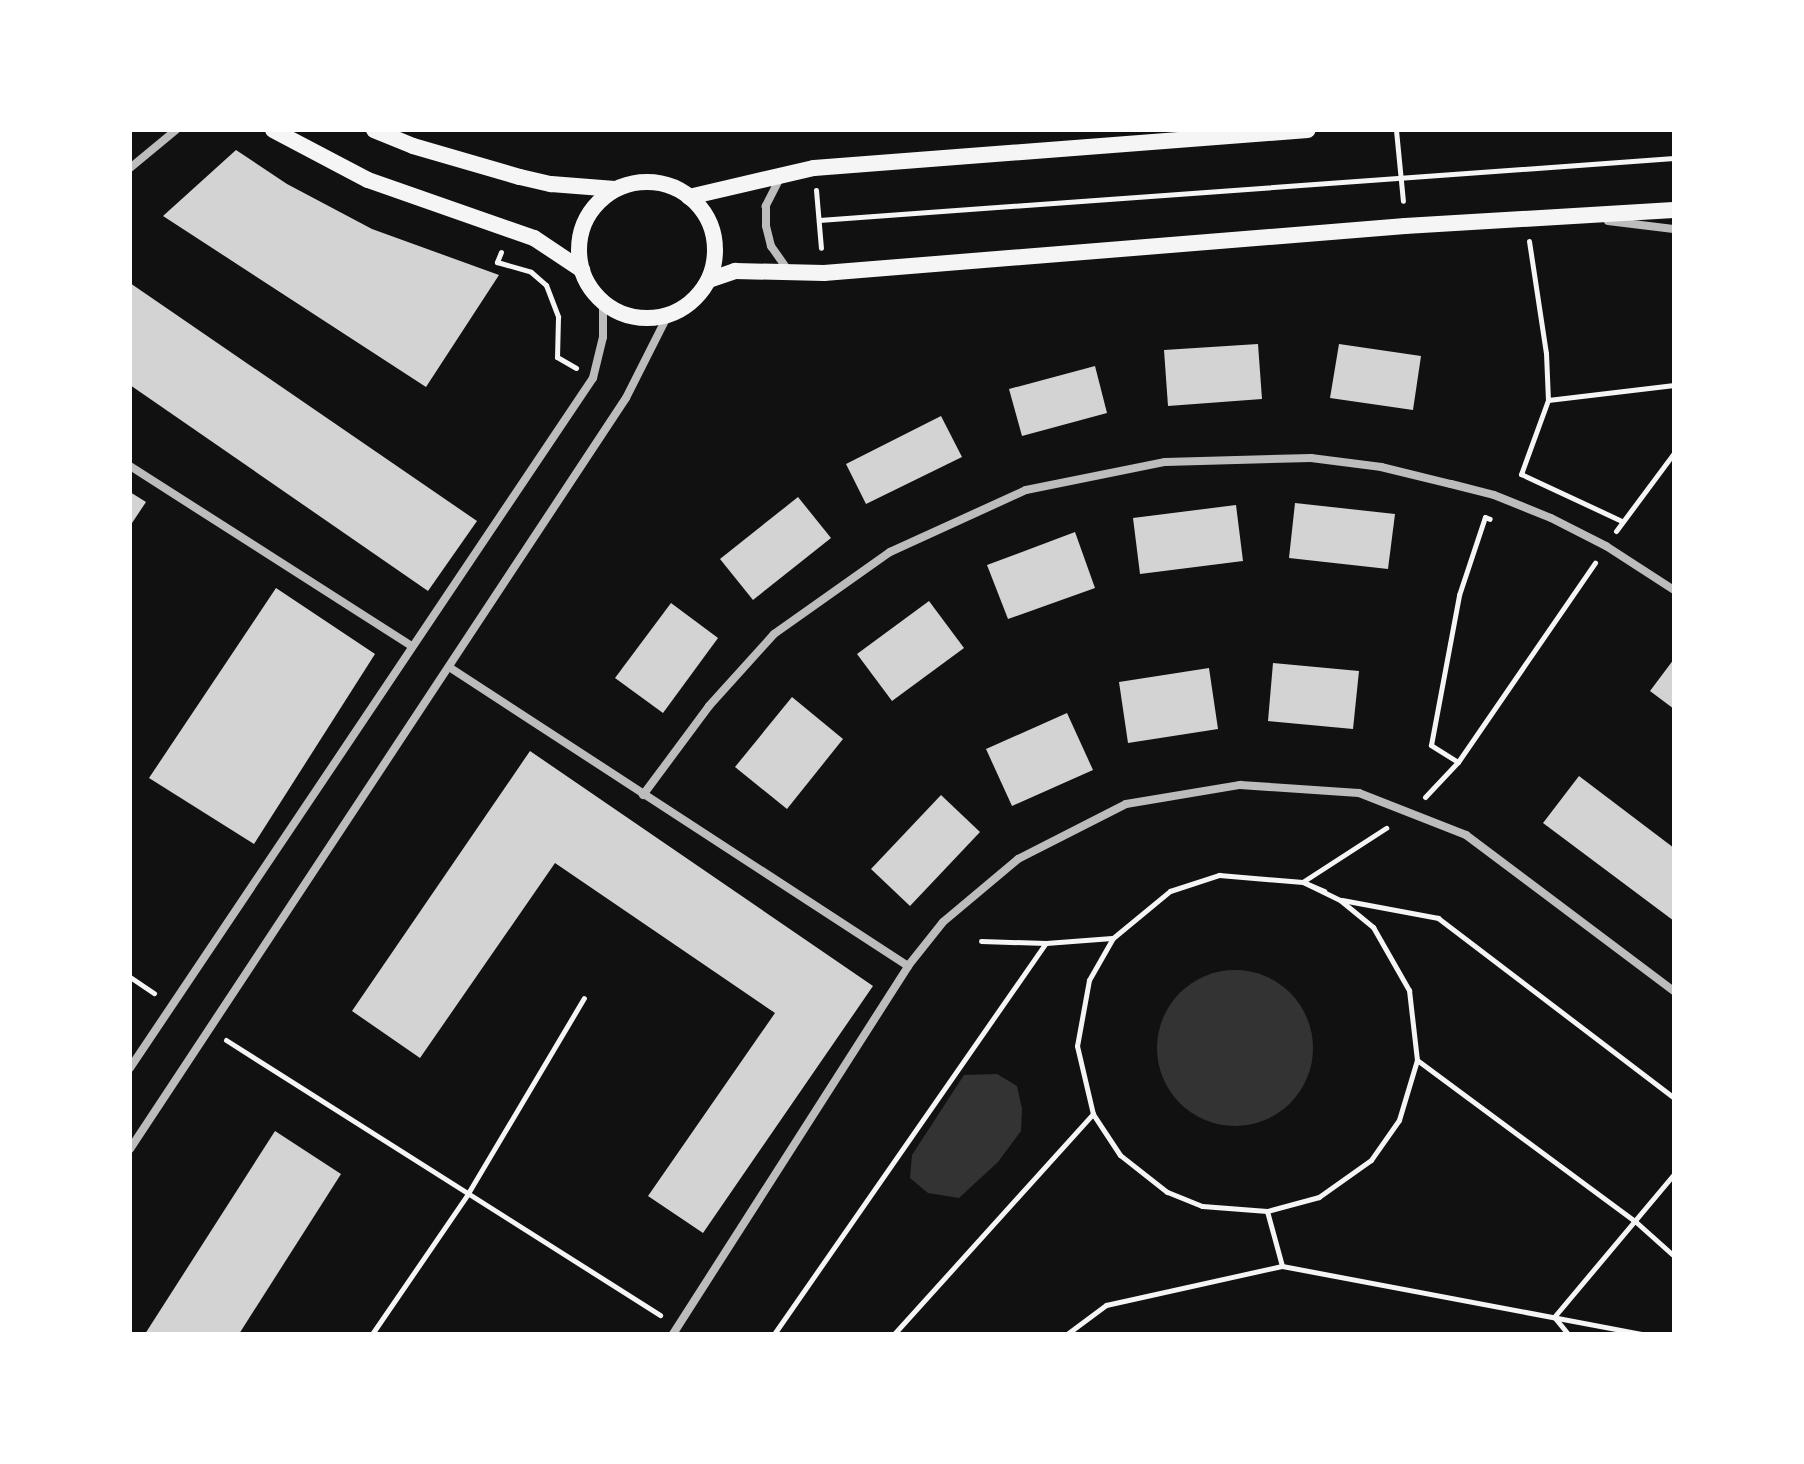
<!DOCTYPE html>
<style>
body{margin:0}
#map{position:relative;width:1804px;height:1464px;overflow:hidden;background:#111;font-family:Cabin,sans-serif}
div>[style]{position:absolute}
.water>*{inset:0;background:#333}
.round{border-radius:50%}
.building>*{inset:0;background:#d3d3d3}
.path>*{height:5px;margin:-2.5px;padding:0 2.5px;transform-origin:2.5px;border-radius:2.5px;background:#f5f5f5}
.minor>*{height:8px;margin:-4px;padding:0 4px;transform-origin:4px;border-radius:4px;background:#bcbcbc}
.secondary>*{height:16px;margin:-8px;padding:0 8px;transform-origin:8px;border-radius:8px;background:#f5f5f5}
.secondary>.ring{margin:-8px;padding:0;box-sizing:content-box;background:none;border:16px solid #f5f5f5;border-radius:50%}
span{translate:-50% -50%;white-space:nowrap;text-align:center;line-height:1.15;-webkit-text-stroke:6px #fff;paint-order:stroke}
.frame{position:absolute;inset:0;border:132px solid #fff;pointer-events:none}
</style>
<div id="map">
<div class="water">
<i class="round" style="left:1157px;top:970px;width:156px;height:156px"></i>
<i style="clip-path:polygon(997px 1074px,1017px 1086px,1022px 1109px,1021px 1131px,998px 1162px,959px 1198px,928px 1193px,910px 1178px,912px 1155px,964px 1075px)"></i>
</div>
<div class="building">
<i style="clip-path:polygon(236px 150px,287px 184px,372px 229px,499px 275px,426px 387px,163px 216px)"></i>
<i style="clip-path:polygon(130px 283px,477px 521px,428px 591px,130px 385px)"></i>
<i style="clip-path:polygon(1258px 344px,1262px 399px,1168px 406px,1164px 350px)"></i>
<i style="clip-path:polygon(1339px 344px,1421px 356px,1413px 410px,1330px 398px)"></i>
<i style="clip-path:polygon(1095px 366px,1107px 413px,1022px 436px,1009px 389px)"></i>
<i style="clip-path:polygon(941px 416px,962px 457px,866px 504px,846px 464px)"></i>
<i style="clip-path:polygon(130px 492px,146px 502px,130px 526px)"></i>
<i style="clip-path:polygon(798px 497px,831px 538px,753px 600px,720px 559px)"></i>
<i style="clip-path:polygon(1295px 503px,1395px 514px,1388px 569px,1289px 558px)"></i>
<i style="clip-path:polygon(1236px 505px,1243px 561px,1140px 574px,1133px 518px)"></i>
<i style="clip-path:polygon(1075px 532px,1095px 588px,1008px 619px,987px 565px)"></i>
<i style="clip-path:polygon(276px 588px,375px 654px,254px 844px,149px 778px)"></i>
<i style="clip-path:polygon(929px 601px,964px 648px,892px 701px,857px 654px)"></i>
<i style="clip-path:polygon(671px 603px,718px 638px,663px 713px,615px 678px)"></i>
<i style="clip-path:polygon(1674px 659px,1674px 709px,1650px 691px)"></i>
<i style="clip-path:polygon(1273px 663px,1359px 671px,1353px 729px,1268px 721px)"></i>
<i style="clip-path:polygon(1209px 668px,1218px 729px,1128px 743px,1119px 682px)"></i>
<i style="clip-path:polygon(792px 697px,843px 739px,787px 809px,735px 767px)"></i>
<i style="clip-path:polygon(1067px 713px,1093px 770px,1012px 806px,986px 749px)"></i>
<i style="clip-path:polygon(530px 751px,873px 986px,703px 1233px,648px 1196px,775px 1013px,555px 863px,420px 1058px,352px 1011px)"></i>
<i style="clip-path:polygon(1579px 776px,1674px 848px,1674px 921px,1543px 823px)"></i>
<i style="clip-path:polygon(941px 795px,980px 832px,910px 906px,871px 869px)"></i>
<i style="clip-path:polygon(275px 1131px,341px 1174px,239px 1334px,145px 1334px)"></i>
</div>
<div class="path">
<i style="left:1396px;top:130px;width:71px;rotate:84.4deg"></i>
<i style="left:816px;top:190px;width:58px;rotate:85.1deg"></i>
<i style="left:819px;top:220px;width:857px;rotate:-4.15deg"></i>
<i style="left:1529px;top:241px;width:113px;rotate:81.4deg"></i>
<i style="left:1546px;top:353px;width:47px;rotate:87.6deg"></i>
<i style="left:1548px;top:400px;width:79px;rotate:110deg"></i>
<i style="left:1521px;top:474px;width:111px;rotate:25deg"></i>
<i style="left:501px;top:252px;width:11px;rotate:112deg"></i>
<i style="left:497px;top:262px;width:35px;rotate:16deg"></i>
<i style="left:531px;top:272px;width:20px;rotate:41deg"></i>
<i style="left:546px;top:285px;width:34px;rotate:69deg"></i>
<i style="left:558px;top:317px;width:40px;rotate:91.4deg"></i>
<i style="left:557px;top:357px;width:22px;rotate:30deg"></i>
<i style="left:1548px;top:400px;width:127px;rotate:-6.8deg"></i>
<i style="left:1616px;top:531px;width:97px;rotate:-53.4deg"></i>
<i style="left:1458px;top:762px;width:32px;rotate:-148deg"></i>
<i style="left:1431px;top:745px;width:153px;rotate:-79.4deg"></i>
<i style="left:1459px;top:595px;width:82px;rotate:-71.6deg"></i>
<i style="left:1485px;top:517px;width:5px;rotate:22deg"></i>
<i style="left:1425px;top:797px;width:48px;rotate:-46.7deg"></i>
<i style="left:1458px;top:762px;width:242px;rotate:-55.5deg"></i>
<i style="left:1304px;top:881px;width:98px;rotate:-32.9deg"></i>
<i style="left:1303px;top:882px;width:41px;rotate:25.9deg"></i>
<i style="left:1340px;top:900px;width:43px;rotate:39.3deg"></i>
<i style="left:1373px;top:927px;width:73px;rotate:60.3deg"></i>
<i style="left:1409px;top:990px;width:70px;rotate:83.5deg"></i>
<i style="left:1417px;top:1060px;width:63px;rotate:106.7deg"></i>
<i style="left:1399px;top:1120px;width:49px;rotate:125deg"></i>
<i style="left:1371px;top:1160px;width:64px;rotate:144.6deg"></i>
<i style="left:1319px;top:1197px;width:54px;rotate:164.9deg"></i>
<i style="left:1267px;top:1211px;width:65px;rotate:-175.6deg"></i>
<i style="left:1202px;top:1206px;width:38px;rotate:-158deg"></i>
<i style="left:1167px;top:1192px;width:60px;rotate:-141.8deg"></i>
<i style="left:1120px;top:1155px;width:49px;rotate:-123.4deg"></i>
<i style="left:1093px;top:1114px;width:70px;rotate:-103.2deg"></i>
<i style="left:1077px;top:1046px;width:67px;rotate:-79.7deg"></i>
<i style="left:1089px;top:980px;width:48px;rotate:-60.3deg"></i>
<i style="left:1113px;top:938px;width:74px;rotate:-39.5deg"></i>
<i style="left:1170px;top:891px;width:52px;rotate:-18.1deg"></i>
<i style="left:1219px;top:875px;width:84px;rotate:4.8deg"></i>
<i style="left:1303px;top:882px;width:23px;rotate:23deg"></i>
<i style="left:1342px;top:900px;width:98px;rotate:10.6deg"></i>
<i style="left:1438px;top:918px;width:297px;rotate:37.3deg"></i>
<i style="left:981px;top:941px;width:65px;rotate:1.8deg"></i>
<i style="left:1046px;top:943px;width:66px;rotate:-4.3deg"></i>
<i style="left:130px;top:977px;width:29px;rotate:34deg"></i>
<i style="left:226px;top:1040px;width:514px;rotate:32.36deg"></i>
<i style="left:1417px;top:1060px;width:272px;rotate:36.5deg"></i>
<i style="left:1636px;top:1222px;width:51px;rotate:41.8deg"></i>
<i style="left:1267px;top:1211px;width:57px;rotate:74.7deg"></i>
<i style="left:1282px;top:1266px;width:367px;rotate:10.7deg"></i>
<i style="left:372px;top:1334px;width:168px;rotate:-55.6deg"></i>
<i style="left:467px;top:1195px;width:229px;rotate:-59.3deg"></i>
<i style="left:774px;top:1334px;width:476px;rotate:-55.2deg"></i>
<i style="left:894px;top:1334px;width:297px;rotate:-47.9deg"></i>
<i style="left:1067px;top:1334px;width:49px;rotate:-36.6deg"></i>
<i style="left:1106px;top:1305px;width:180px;rotate:-12.5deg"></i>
<i style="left:1568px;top:1334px;width:22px;rotate:-129deg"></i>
<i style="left:1554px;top:1317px;width:187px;rotate:-50deg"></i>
</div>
<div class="minor">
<i style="left:130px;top:168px;width:60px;rotate:-39.6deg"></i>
<i style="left:781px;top:176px;width:34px;rotate:117deg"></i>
<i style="left:766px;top:206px;width:20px;rotate:90deg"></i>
<i style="left:766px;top:226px;width:21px;rotate:76deg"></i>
<i style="left:771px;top:246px;width:32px;rotate:55deg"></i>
<i style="left:1608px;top:221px;width:66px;rotate:6.9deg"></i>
<i style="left:130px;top:466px;width:334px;rotate:32.6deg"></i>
<i style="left:449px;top:667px;width:548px;rotate:33.08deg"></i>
<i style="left:643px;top:795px;width:111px;rotate:-53.4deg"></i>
<i style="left:709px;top:706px;width:97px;rotate:-47.9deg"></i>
<i style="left:774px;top:634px;width:142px;rotate:-35.3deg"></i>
<i style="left:890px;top:552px;width:149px;rotate:-24.5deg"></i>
<i style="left:1026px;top:490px;width:142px;rotate:-11.4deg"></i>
<i style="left:1165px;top:462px;width:146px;rotate:-1.6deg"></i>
<i style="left:1311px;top:458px;width:71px;rotate:7.3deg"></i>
<i style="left:1381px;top:467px;width:72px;rotate:13.7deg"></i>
<i style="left:1451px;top:484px;width:44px;rotate:14.3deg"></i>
<i style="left:1494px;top:495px;width:61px;rotate:22deg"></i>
<i style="left:1551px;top:518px;width:62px;rotate:27deg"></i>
<i style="left:1606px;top:546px;width:81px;rotate:32.9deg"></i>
<i style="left:130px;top:1068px;width:831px;rotate:-56.14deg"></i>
<i style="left:593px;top:378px;width:42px;rotate:-76.3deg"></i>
<i style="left:603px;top:337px;width:37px;rotate:-90deg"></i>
<i style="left:130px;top:1149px;width:900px;rotate:-56.56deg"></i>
<i style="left:626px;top:398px;width:91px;rotate:-63.2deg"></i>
<i style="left:673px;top:1334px;width:437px;rotate:-57.4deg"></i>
<i style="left:908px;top:966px;width:56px;rotate:-51.5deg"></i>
<i style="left:943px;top:922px;width:98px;rotate:-40deg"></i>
<i style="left:1018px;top:859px;width:121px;rotate:-27deg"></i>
<i style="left:1126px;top:804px;width:116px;rotate:-9.5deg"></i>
<i style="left:1240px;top:785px;width:119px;rotate:3.8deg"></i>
<i style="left:1359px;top:793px;width:115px;rotate:21.4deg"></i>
<i style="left:1466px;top:835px;width:260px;rotate:36.9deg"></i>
</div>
<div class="secondary">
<i style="left:273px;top:130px;width:107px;rotate:27.8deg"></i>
<i style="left:368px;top:180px;width:176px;rotate:19.3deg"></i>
<i style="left:534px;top:238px;width:58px;rotate:33.7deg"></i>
<i style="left:374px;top:130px;width:42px;rotate:22.3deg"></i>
<i style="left:413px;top:146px;width:111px;rotate:16.2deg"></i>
<i style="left:520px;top:177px;width:32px;rotate:13deg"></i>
<i style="left:551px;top:184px;width:64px;rotate:4.5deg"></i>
<i class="ring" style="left:579px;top:182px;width:120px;height:120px"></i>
<i style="left:689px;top:197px;width:128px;rotate:-13.1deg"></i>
<i style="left:814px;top:168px;width:495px;rotate:-4.4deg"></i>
<i style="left:709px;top:280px;width:28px;rotate:-19deg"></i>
<i style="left:735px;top:271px;width:89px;rotate:1.3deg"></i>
<i style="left:824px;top:273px;width:583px;rotate:-4.62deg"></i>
<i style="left:1405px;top:226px;width:269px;rotate:-3.4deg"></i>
</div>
<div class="frame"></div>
</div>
